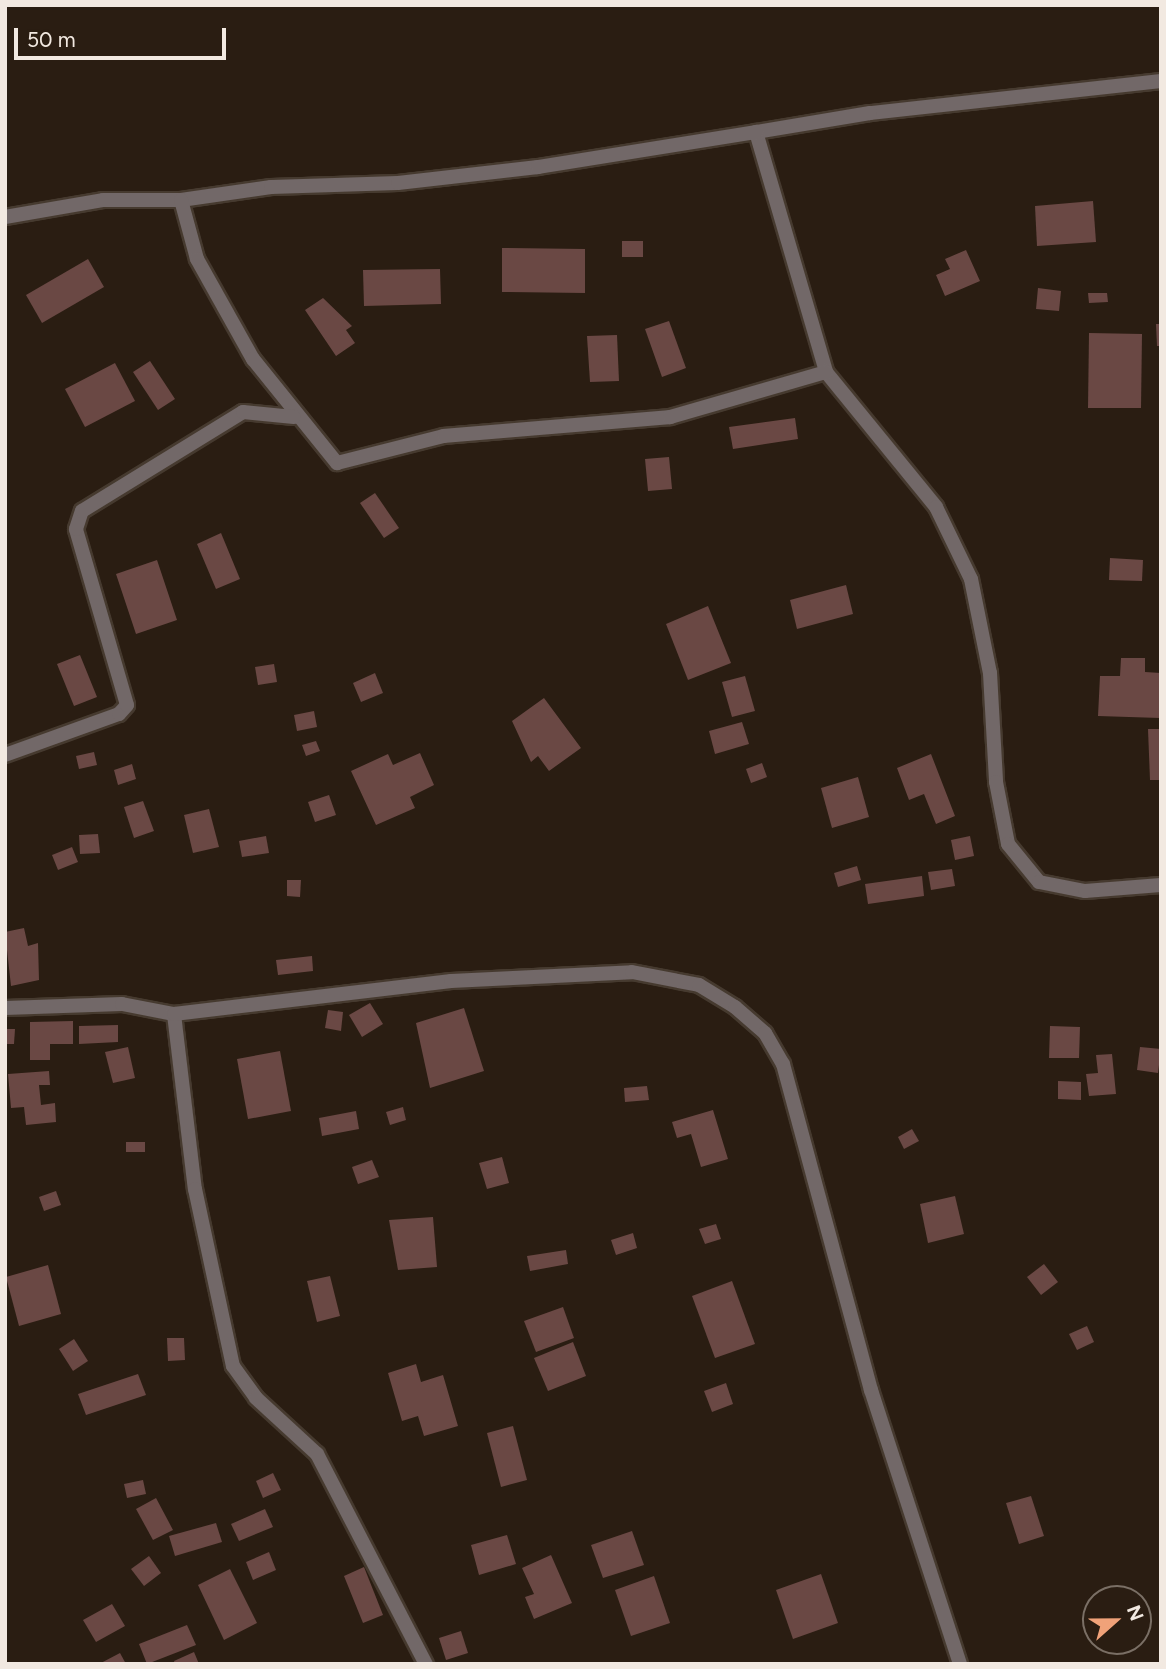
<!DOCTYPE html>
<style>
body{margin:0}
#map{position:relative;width:1166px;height:1669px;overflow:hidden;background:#2a1d12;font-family:Figtree,sans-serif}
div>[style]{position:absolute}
.building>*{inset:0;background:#6a4844}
.roads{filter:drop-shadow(2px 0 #463a2f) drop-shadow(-2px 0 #463a2f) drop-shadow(0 2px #463a2f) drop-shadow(0 -2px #463a2f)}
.minor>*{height:14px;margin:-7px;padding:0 7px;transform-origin:7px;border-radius:7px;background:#726868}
span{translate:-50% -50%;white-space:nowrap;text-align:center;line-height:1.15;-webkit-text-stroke:6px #2a1d12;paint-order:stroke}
.frame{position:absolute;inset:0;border:7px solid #f2e9e1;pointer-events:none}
.north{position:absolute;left:1082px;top:1585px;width:70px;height:70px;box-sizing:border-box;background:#2a1d12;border:2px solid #7a6f65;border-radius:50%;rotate:69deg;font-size:19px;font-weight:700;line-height:28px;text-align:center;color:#f2e9e1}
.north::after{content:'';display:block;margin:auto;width:24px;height:32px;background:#f0a279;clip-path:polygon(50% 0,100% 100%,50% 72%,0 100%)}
.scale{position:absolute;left:14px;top:28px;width:212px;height:32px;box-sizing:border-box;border:4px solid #f2e9e1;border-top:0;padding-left:9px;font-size:21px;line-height:24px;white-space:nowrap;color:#f2e9e1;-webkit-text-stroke:5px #2a1d12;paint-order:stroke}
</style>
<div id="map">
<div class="building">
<i style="clip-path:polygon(1093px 201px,1096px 242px,1037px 246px,1035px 206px)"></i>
<i style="clip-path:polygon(622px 241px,643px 241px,643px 257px,622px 257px)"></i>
<i style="clip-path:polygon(502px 248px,585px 249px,585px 293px,502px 292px)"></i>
<i style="clip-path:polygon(966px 250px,980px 281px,945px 296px,936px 275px,950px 269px,945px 259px)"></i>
<i style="clip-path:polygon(88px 259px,104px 287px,42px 323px,26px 295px)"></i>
<i style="clip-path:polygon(440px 269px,441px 304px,364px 306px,363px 270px)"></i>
<i style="clip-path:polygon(1038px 288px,1061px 291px,1059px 311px,1036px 309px)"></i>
<i style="clip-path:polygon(1088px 293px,1107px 293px,1108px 302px,1089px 303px)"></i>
<i style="clip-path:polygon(323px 298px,352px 326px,346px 330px,355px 343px,336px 356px,305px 310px)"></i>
<i style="clip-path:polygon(669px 321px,686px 368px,662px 377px,645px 329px)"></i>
<i style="clip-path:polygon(1156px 324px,1161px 324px,1161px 346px,1157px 346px)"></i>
<i style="clip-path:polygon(1089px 333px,1142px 334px,1141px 408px,1088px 408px)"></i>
<i style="clip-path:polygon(617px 335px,619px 381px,590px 382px,587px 336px)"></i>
<i style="clip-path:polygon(150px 361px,175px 399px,158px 410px,133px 372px)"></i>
<i style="clip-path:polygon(115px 363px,135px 401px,85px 427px,65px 389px)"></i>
<i style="clip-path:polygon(795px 418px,798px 439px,733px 449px,729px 427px)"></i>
<i style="clip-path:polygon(669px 457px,672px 489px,648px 491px,645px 459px)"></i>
<i style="clip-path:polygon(375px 493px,399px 528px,384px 538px,360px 503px)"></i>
<i style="clip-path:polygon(221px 533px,240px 579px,216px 589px,197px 544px)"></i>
<i style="clip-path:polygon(1110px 558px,1143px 560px,1142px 581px,1109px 580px)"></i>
<i style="clip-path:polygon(157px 560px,177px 620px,136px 634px,116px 574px)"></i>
<i style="clip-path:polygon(846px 585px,853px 614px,797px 629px,790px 600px)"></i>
<i style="clip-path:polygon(708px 606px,731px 663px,688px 680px,666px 624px)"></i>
<i style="clip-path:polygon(80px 655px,97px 697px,74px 706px,57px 664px)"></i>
<i style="clip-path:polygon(1121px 658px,1145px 658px,1145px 672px,1161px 673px,1160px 718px,1098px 716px,1100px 676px,1120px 676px)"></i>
<i style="clip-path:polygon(274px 664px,277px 682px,258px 685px,255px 667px)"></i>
<i style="clip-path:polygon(375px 673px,383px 693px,361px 702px,353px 683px)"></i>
<i style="clip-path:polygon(745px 676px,755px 711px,732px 717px,722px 682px)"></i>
<i style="clip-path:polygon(544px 698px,581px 748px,549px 771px,538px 756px,531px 762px,512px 721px)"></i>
<i style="clip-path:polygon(314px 711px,317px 727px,297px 731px,294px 715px)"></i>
<i style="clip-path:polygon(742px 722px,749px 744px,715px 754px,709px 731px)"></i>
<i style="clip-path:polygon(1148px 729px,1161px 729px,1161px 780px,1150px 780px)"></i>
<i style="clip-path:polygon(316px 741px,320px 751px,306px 756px,302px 745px)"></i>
<i style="clip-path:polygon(94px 752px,97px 765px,79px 769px,76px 756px)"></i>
<i style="clip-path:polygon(420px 753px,434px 785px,410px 797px,415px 808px,376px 825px,351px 771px,388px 754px,393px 765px)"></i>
<i style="clip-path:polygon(931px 754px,955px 816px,936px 824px,924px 794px,909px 800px,897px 768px)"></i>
<i style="clip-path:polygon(762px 763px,767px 777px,751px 783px,746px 769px)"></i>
<i style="clip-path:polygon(132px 764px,136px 779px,118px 785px,114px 770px)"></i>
<i style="clip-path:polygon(858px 777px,869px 817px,832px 828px,821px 788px)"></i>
<i style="clip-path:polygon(329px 795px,336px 815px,315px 822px,308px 802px)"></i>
<i style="clip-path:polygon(143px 801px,154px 831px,134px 838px,124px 807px)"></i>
<i style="clip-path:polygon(209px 809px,219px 847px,193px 853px,184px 815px)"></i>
<i style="clip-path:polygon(98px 834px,100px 853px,80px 854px,79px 835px)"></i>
<i style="clip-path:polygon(266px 836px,269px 853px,242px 857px,239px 841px)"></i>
<i style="clip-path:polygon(970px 836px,974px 856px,955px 860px,951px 840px)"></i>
<i style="clip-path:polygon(72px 847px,78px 862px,58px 870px,52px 855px)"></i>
<i style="clip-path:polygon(857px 866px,861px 880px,838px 887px,834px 873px)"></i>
<i style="clip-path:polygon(952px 869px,955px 886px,931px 890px,928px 872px)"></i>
<i style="clip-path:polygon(922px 876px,924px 896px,868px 904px,865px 884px)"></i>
<i style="clip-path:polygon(287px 880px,301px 880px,300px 897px,287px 896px)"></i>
<i style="clip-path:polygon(24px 928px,28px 946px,38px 943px,39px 980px,11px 986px,5px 932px)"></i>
<i style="clip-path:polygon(312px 956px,313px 971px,278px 975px,276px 960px)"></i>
<i style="clip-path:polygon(370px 1003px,383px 1024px,362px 1037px,349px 1015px)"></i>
<i style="clip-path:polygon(464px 1008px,484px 1071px,430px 1088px,416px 1023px)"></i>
<i style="clip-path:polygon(328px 1010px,343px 1012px,341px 1031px,325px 1028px)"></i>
<i style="clip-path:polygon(73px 1021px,73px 1044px,50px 1044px,50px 1060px,30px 1060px,30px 1022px)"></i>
<i style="clip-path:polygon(118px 1025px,118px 1042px,79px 1044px,79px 1026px)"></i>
<i style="clip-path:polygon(1050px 1026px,1080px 1027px,1079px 1058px,1049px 1058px)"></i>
<i style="clip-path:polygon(5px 1029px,15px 1029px,14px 1044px,5px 1044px)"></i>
<i style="clip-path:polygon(128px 1047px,135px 1078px,113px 1083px,105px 1052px)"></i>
<i style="clip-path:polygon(1140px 1047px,1161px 1049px,1158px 1073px,1137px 1070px)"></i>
<i style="clip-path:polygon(280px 1051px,291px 1111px,248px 1119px,237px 1059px)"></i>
<i style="clip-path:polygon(1112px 1054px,1116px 1094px,1089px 1096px,1086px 1074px,1098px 1073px,1096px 1055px)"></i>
<i style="clip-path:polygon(49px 1071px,50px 1085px,39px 1085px,41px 1105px,55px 1103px,56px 1122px,26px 1125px,24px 1107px,11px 1108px,8px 1074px)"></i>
<i style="clip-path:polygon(1058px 1081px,1081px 1082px,1081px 1100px,1058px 1099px)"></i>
<i style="clip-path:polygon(647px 1086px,649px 1100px,625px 1102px,624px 1088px)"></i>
<i style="clip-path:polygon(403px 1107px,406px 1120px,390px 1125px,386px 1112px)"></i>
<i style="clip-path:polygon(713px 1110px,728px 1159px,701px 1167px,691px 1134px,677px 1138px,672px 1122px)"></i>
<i style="clip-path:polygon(356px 1111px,359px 1129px,322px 1136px,319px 1118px)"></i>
<i style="clip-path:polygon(912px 1129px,919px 1141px,904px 1149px,898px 1137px)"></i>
<i style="clip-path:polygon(126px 1142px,145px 1142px,145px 1152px,126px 1152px)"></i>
<i style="clip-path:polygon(502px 1157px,509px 1183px,487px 1189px,479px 1163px)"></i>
<i style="clip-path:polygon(372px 1160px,379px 1177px,358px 1184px,352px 1167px)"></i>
<i style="clip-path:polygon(56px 1191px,61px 1205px,44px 1211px,39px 1197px)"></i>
<i style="clip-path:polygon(955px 1196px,964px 1234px,928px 1243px,920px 1204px)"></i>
<i style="clip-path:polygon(433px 1217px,437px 1267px,398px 1270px,389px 1220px)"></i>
<i style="clip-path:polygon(716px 1224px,721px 1239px,705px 1244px,699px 1229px)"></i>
<i style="clip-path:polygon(633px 1233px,637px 1248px,616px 1255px,611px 1240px)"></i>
<i style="clip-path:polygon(566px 1250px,568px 1264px,530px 1271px,527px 1256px)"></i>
<i style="clip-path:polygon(1044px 1264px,1058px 1282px,1041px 1295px,1027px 1277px)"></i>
<i style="clip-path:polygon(48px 1265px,61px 1314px,19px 1326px,6px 1277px)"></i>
<i style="clip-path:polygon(330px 1276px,340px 1316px,317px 1322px,307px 1281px)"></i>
<i style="clip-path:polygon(732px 1281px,755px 1344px,715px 1358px,692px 1296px)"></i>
<i style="clip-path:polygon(563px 1307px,574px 1338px,536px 1352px,524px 1321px)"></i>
<i style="clip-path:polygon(1087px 1326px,1094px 1342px,1077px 1350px,1069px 1334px)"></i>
<i style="clip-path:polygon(167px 1338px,184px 1338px,185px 1360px,168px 1361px)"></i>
<i style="clip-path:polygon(74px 1339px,88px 1361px,73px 1371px,59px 1349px)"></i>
<i style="clip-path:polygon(573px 1342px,586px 1376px,548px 1391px,534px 1358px)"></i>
<i style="clip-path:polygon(416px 1364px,421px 1382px,443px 1375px,458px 1426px,424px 1436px,418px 1416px,402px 1421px,388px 1373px)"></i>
<i style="clip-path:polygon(138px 1374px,146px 1395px,86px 1415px,78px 1394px)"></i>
<i style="clip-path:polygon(726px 1383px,733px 1404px,712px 1412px,704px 1391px)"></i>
<i style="clip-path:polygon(513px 1426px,527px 1480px,501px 1487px,487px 1433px)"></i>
<i style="clip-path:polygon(273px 1473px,281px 1490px,263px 1498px,256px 1481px)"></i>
<i style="clip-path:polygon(143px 1480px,146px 1494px,127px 1498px,124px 1484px)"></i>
<i style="clip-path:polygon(1031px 1496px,1044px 1536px,1019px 1544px,1006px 1503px)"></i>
<i style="clip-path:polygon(156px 1498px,173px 1530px,153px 1540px,136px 1509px)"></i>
<i style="clip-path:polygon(265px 1509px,273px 1527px,239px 1541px,231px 1524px)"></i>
<i style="clip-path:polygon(216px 1523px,222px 1542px,175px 1556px,169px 1536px)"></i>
<i style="clip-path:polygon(632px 1531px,644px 1565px,603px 1578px,591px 1545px)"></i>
<i style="clip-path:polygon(507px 1535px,516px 1564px,479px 1575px,471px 1545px)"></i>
<i style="clip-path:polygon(269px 1552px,276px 1570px,253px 1580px,246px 1562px)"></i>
<i style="clip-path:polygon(551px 1555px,572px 1603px,534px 1619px,525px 1597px,534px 1594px,522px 1568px)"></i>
<i style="clip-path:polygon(149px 1556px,161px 1573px,144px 1586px,131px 1569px)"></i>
<i style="clip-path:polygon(364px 1567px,383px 1615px,363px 1623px,344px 1576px)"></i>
<i style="clip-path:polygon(230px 1569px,257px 1623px,224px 1640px,198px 1585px)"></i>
<i style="clip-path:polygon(821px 1574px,838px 1623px,793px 1639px,776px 1590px)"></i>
<i style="clip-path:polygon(654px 1576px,670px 1623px,631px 1636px,615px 1590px)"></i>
<i style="clip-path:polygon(112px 1604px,125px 1626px,96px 1642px,83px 1620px)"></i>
<i style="clip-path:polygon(187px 1625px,196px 1645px,147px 1664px,139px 1644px)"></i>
<i style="clip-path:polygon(461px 1631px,468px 1653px,446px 1660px,439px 1638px)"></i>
<i style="clip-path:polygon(194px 1652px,199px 1664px,175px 1664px,174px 1661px)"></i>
<i style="clip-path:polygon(120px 1653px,126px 1664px,99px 1664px)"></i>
</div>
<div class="roads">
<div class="minor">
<i style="left:1161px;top:81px;width:293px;rotate:173.7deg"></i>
<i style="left:870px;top:113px;width:116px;rotate:170.5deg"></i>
<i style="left:756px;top:132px;width:250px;rotate:73.7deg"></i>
<i style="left:826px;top:372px;width:174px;rotate:50.8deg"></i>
<i style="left:936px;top:507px;width:80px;rotate:64.1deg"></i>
<i style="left:971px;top:579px;width:96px;rotate:78.6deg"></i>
<i style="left:990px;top:673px;width:109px;rotate:86.8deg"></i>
<i style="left:996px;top:782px;width:63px;rotate:79deg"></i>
<i style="left:1008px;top:844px;width:49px;rotate:50.8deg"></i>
<i style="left:1039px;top:882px;width:47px;rotate:11.1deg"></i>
<i style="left:1085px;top:891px;width:76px;rotate:-4.5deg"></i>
<i style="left:181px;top:200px;width:91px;rotate:-8.2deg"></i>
<i style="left:271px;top:187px;width:127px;rotate:-1.8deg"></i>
<i style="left:398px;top:183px;width:141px;rotate:-6.5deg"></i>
<i style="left:538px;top:167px;width:221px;rotate:-9.1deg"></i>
<i style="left:5px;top:217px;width:99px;rotate:-9.8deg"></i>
<i style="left:103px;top:200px;width:78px"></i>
<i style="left:181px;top:200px;width:61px;rotate:74.8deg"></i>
<i style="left:197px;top:259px;width:115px;rotate:60.8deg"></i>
<i style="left:253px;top:359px;width:134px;rotate:51.1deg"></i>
<i style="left:337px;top:463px;width:110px;rotate:-14.2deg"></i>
<i style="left:444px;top:436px;width:227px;rotate:-4.8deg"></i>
<i style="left:670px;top:417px;width:162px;rotate:-16.1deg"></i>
<i style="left:5px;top:755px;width:121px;rotate:-19.8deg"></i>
<i style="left:119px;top:714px;width:12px;rotate:-48deg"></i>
<i style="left:127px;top:705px;width:183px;rotate:-106.2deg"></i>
<i style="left:76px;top:529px;width:19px;rotate:-72deg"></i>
<i style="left:82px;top:511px;width:189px;rotate:-31.6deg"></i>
<i style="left:243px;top:412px;width:51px;rotate:5.6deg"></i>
<i style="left:5px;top:1008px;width:117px;rotate:-2deg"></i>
<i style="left:122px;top:1004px;width:53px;rotate:10.9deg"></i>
<i style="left:174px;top:1014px;width:176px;rotate:83.2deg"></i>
<i style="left:195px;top:1189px;width:181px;rotate:77.9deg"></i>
<i style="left:233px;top:1366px;width:39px;rotate:54deg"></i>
<i style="left:256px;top:1398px;width:83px;rotate:42.6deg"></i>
<i style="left:317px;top:1454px;width:237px;rotate:62.6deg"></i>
<i style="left:174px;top:1014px;width:279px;rotate:-6.8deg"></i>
<i style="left:451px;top:981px;width:181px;rotate:-2.8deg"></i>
<i style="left:632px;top:972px;width:68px;rotate:11deg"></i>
<i style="left:699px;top:985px;width:42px;rotate:31.4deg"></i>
<i style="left:735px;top:1007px;width:40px;rotate:41deg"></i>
<i style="left:765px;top:1033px;width:36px;rotate:60deg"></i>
<i style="left:783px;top:1064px;width:338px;rotate:74.9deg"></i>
<i style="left:871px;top:1390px;width:288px;rotate:72deg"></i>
</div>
</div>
<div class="frame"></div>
<div class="north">N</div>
<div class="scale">50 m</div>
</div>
